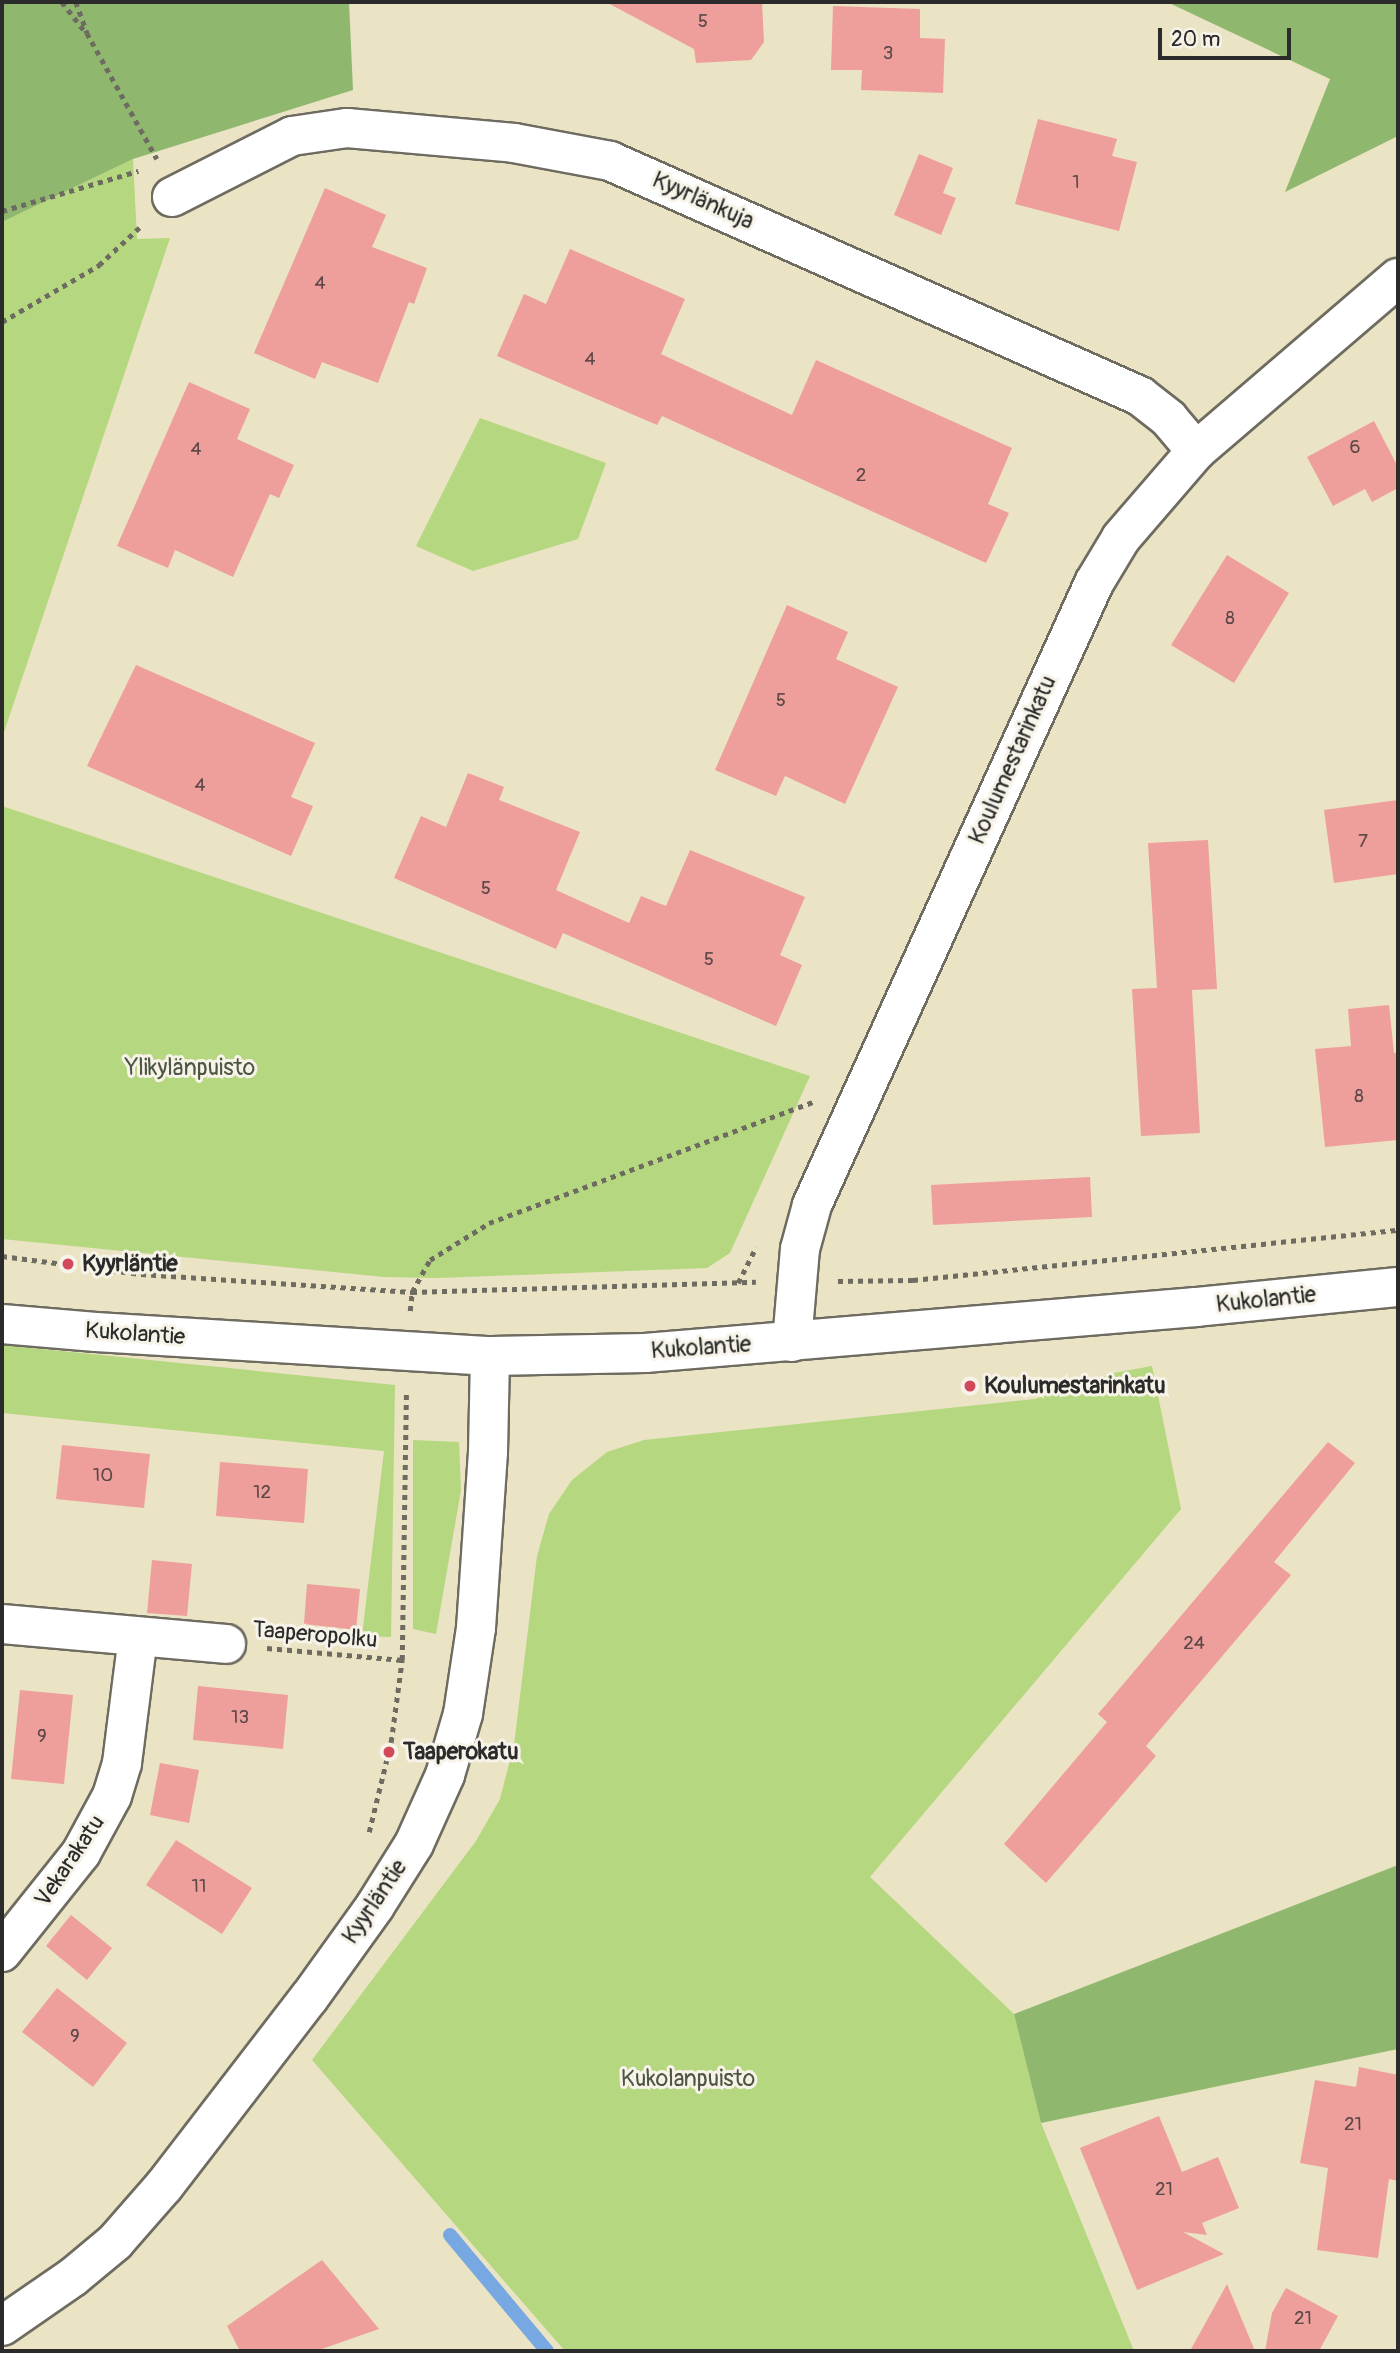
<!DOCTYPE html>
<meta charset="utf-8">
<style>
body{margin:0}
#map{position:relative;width:1400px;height:2353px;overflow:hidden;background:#eae3c4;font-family:Pangolin,sans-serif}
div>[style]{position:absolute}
.green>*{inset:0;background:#b4d77f}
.forest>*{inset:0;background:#8fb86e}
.stream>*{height:14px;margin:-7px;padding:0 7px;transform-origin:7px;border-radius:7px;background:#77a8e2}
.building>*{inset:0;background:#ee9f9c}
.path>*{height:4.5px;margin-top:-2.25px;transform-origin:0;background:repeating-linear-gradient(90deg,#6e6b61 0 5px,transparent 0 10px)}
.roads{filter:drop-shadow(2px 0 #6e6b61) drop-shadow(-2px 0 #6e6b61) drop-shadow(0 2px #6e6b61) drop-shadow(0 -2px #6e6b61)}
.minor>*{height:38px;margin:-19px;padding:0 19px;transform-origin:19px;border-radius:19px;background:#fff}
.dots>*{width:19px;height:19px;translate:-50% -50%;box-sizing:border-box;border:4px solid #f7f3e8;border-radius:50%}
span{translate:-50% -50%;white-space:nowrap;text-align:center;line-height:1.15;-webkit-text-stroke:6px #f7f3e8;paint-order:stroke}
.number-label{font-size:19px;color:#5c4847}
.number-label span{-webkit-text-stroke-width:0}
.street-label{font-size:23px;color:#2b2b2b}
.park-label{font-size:23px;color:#4d5640}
.poi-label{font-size:23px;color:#2b2b2b;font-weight:700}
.left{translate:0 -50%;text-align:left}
.frame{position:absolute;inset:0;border:4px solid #2b2b2b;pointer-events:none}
.scale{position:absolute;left:1158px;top:28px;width:133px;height:32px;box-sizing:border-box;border:4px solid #2b2b2b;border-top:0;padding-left:9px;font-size:21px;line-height:24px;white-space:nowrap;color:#2b2b2b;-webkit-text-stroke:5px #f7f3e8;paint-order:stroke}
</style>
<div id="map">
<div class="green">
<i style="clip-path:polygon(133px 159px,137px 239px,170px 238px,2px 738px,2px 222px)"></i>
<i style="clip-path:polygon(480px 418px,606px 463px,578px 539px,473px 571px,416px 546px)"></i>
<i style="clip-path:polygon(2px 806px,810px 1076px,730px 1253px,707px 1268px,438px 1278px,384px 1277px,2px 1239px)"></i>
<i style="clip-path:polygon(2px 1345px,395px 1385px,391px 1637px,362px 1636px,384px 1451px,2px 1413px)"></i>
<i style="clip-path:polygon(1152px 1366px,1181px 1509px,870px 1877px,1014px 2014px,1041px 2123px,1134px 2351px,565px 2351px,312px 2060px,476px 1841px,500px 1799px,514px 1745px,537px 1556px,549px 1514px,572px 1480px,607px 1452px,644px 1440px,1035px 1399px,1114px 1373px)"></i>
<i style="clip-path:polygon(413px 1440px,459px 1442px,461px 1490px,436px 1634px,413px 1629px)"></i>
</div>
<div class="forest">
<i style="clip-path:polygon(2px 2px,349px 2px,353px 90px,133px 159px,2px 222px)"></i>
<i style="clip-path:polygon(1167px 2px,1398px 2px,1398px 136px,1285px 192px,1330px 79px)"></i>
<i style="clip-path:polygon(1398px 1865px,1398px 2049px,1041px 2123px,1014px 2014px)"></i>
</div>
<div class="stream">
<i style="left:450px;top:2235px;width:151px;rotate:50.1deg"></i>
</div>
<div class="building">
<i style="clip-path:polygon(606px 2px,762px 2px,764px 42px,751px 60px,696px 63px,694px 49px)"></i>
<i style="clip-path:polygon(833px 6px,920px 9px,920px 38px,945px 39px,943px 93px,861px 90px,862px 70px,831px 70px)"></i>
<i style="clip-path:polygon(1038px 119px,1117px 139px,1112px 156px,1137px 162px,1119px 231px,1015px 204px)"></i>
<i style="clip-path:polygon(919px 154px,953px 168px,943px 193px,956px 198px,941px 235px,894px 215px)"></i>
<i style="clip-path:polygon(325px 188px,386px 215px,372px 247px,427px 268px,414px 304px,409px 302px,378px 383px,322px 362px,315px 379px,254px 353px)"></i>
<i style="clip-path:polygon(570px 249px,685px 299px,661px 354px,792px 415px,816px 360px,1012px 448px,988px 504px,1009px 513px,986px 563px,662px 416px,657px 425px,497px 356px,524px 294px,546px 304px)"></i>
<i style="clip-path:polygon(189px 382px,250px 409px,237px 439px,294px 465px,279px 498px,270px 494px,233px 577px,175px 550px,168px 568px,117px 546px)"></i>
<i style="clip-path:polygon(1374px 421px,1398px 467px,1398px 488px,1372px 502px,1365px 489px,1333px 506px,1307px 457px)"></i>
<i style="clip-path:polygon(1227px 555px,1289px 593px,1234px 683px,1171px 645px)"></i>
<i style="clip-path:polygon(787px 605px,848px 632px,836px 659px,898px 687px,845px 804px,785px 776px,776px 796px,715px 770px)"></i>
<i style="clip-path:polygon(136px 665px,315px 743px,291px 797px,313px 806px,291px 856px,87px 766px)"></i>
<i style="clip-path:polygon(468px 773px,504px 787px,499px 800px,580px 832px,556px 890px,629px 923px,641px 896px,666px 906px,690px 850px,805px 897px,780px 955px,802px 965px,776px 1026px,563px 933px,556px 949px,394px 878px,421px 816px,446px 827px)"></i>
<i style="clip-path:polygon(1398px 800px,1398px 874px,1334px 883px,1324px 810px)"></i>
<i style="clip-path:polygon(1208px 840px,1217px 989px,1192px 990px,1200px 1133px,1141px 1136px,1132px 989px,1157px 988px,1148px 843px)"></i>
<i style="clip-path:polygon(1389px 1005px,1394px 1053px,1398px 1053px,1398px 1140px,1325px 1147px,1315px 1049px,1351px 1046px,1348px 1009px)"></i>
<i style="clip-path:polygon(1090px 1177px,1092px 1217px,933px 1225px,931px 1185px)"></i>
<i style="clip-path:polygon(1328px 1442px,1355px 1463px,1274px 1562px,1291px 1575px,1146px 1746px,1156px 1756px,1046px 1883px,1004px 1844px,1107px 1722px,1098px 1714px)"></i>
<i style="clip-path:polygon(62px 1445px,150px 1454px,144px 1508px,56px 1499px)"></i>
<i style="clip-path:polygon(220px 1462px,308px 1469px,304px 1523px,216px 1516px)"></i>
<i style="clip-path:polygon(152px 1560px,192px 1564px,187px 1616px,147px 1613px)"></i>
<i style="clip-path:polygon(307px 1584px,360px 1589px,356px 1630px,304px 1624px)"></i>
<i style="clip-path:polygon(198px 1686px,288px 1695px,283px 1749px,193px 1740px)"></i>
<i style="clip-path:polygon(20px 1690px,73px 1695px,64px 1784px,11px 1779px)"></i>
<i style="clip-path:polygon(160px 1763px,199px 1770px,189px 1823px,150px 1815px)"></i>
<i style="clip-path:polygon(176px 1840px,252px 1888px,222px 1934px,146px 1885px)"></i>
<i style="clip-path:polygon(71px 1915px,112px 1948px,87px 1980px,46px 1946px)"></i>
<i style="clip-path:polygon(57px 1988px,127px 2043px,93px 2087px,22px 2032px)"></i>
<i style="clip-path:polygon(1359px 2067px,1398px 2075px,1398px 2181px,1389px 2179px,1378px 2258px,1317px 2250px,1328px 2168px,1300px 2163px,1315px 2080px,1356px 2087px)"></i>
<i style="clip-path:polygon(1159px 2116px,1182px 2172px,1218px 2157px,1239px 2208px,1202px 2223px,1207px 2235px,1183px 2232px,1224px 2254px,1137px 2290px,1080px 2148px)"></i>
<i style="clip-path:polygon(322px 2260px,379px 2329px,316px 2351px,240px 2351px,227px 2326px)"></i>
<i style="clip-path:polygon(1227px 2284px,1255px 2351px,1190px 2351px)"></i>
<i style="clip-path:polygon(1286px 2288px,1338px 2316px,1319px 2351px,1265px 2351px,1272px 2313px)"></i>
</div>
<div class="path">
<i style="left:62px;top:2px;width:36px;rotate:52deg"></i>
<i style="left:76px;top:2px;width:33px;rotate:70deg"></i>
<i style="left:87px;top:33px;width:144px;rotate:60.9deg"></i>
<i style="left:2px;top:211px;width:142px;rotate:-16.4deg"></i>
<i style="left:2px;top:322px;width:113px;rotate:-30.4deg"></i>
<i style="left:99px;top:265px;width:59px;rotate:-42.9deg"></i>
<i style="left:2px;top:1256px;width:140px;rotate:7.4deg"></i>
<i style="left:141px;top:1274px;width:272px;rotate:3.8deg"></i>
<i style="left:412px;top:1292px;width:344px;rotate:-1.7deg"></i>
<i style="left:838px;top:1281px;width:75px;rotate:-0.8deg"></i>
<i style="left:913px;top:1280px;width:488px;rotate:-5.9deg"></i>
<i style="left:738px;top:1283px;width:40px;rotate:-63.4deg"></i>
<i style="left:410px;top:1311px;width:19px;rotate:-84deg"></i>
<i style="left:412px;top:1292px;width:37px;rotate:-61deg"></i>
<i style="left:430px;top:1260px;width:70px;rotate:-32.1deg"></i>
<i style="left:489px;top:1223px;width:346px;rotate:-20.5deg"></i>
<i style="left:267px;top:1648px;width:136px;rotate:5.1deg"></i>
<i style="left:369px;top:1832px;width:93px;rotate:-76.3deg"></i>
<i style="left:391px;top:1742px;width:83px;rotate:-82.4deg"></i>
<i style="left:402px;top:1660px;width:267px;rotate:-89.1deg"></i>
</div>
<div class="roads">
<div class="minor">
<i style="left:172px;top:197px;width:135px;rotate:-26.9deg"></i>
<i style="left:292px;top:136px;width:56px;rotate:-8.3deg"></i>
<i style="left:347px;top:128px;width:168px;rotate:5.1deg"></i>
<i style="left:514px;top:143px;width:98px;rotate:10.6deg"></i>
<i style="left:610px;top:161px;width:580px;rotate:23.91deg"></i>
<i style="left:1140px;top:396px;width:37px;rotate:38deg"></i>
<i style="left:1169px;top:419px;width:42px;rotate:49.8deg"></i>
<i style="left:2px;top:1324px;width:94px;rotate:4.9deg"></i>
<i style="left:96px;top:1332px;width:395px;rotate:3.5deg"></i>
<i style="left:490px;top:1356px;width:155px;rotate:-1.1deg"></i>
<i style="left:645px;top:1353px;width:553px;rotate:-4.77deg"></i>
<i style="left:1196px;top:1307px;width:203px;rotate:-5.7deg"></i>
<i style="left:792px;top:1342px;width:93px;rotate:-85.1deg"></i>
<i style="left:800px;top:1249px;width:46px;rotate:-74.7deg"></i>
<i style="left:812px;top:1205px;width:683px;rotate:-65.61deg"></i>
<i style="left:1094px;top:583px;width:52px;rotate:-59deg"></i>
<i style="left:1121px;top:538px;width:115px;rotate:-49.2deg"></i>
<i style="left:1196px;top:451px;width:266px;rotate:-40.6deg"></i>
<i style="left:2px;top:1624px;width:225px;rotate:5.1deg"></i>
<i style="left:2px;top:1952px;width:127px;rotate:-51.4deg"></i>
<i style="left:81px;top:1853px;width:65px;rotate:-61.5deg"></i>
<i style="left:112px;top:1796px;width:34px;rotate:-73deg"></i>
<i style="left:122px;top:1763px;width:127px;rotate:-82.8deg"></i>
<i style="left:2px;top:2326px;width:86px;rotate:-34.6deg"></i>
<i style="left:73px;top:2277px;width:55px;rotate:-39.8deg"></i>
<i style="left:115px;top:2242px;width:74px;rotate:-48.8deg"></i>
<i style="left:164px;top:2186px;width:237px;rotate:-52.4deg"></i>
<i style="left:309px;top:1998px;width:113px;rotate:-54.3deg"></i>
<i style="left:375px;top:1906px;width:73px;rotate:-57.8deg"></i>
<i style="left:414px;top:1844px;width:76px;rotate:-65.8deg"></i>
<i style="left:445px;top:1775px;width:64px;rotate:-73.6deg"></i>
<i style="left:463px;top:1714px;width:87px;rotate:-81.4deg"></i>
<i style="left:476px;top:1628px;width:176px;rotate:-86.1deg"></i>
<i style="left:488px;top:1452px;width:96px;rotate:-88.8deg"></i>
</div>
</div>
<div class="dots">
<i style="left:68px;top:1264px;background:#d1495b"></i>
<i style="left:970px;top:1386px;background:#d1495b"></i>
<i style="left:389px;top:1752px;background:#d1495b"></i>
</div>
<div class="number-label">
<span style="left:703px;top:22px">5</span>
<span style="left:888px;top:54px">3</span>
<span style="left:1076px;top:183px">1</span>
<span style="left:320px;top:284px">4</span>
<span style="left:590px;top:360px">4</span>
<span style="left:1355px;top:448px">6</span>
<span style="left:196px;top:450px">4</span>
<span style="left:861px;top:476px">2</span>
<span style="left:1230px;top:619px">8</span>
<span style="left:781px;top:701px">5</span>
<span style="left:200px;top:786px">4</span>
<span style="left:1363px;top:842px">7</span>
<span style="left:486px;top:889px">5</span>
<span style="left:709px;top:960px">5</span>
<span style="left:1359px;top:1097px">8</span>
<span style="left:103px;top:1476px">10</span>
<span style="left:262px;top:1493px">12</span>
<span style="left:1194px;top:1644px">24</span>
<span style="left:240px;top:1718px">13</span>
<span style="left:42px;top:1737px">9</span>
<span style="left:199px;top:1887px">11</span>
<span style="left:75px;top:2037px">9</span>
<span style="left:1353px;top:2125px">21</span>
<span style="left:1164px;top:2190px">21</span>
<span style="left:1303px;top:2319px">21</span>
</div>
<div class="street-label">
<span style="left:703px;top:201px;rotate:24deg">Kyyrlänkuja</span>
<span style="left:1013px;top:760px;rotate:-66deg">Koulumestarinkatu</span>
<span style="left:1266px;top:1300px;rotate:-6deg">Kukolantie</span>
<span style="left:135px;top:1334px;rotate:4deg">Kukolantie</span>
<span style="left:701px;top:1348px;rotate:-4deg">Kukolantie</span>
<span style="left:315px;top:1635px;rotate:5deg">Taaperopolku</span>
<span style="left:70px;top:1861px;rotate:-56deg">Vekarakatu</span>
<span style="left:375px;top:1902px;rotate:-56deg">Kyyrläntie</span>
</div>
<div class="park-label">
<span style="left:190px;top:1068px">Ylikylänpuisto</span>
<span style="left:688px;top:2079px">Kukolanpuisto</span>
</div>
<div class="poi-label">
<span class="left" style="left:82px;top:1264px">Kyyrläntie</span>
<span class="left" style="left:984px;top:1386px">Koulumestarinkatu</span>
<span class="left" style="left:403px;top:1752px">Taaperokatu</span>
</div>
<div class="frame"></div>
<div class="scale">20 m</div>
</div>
